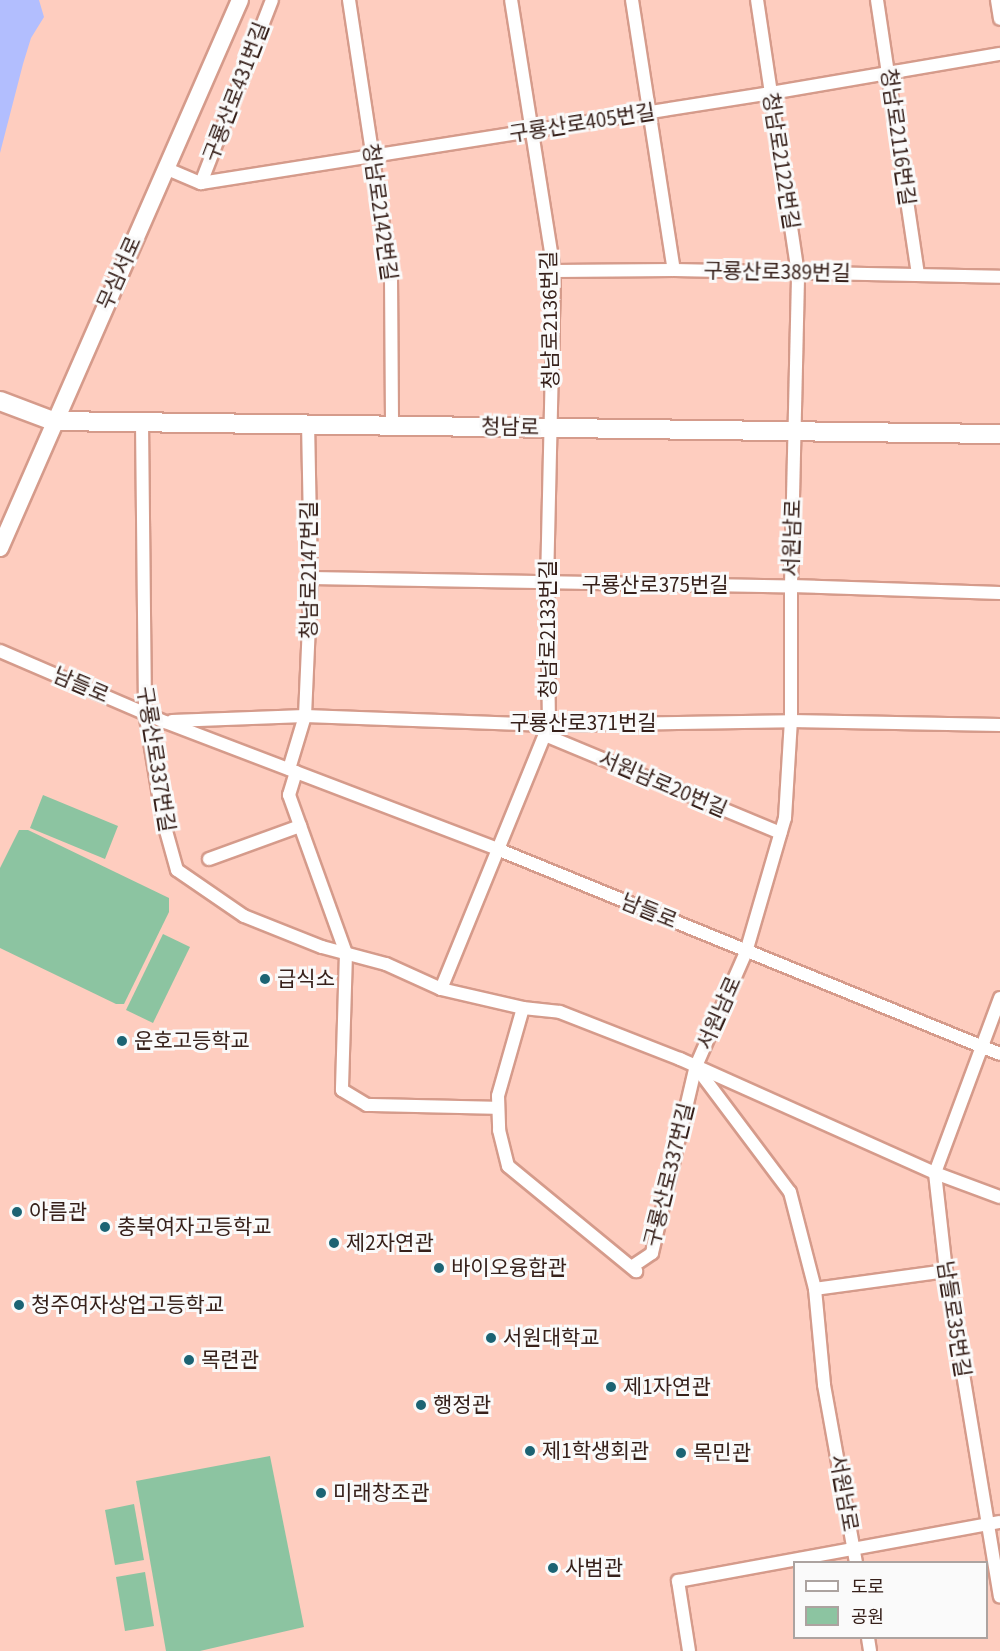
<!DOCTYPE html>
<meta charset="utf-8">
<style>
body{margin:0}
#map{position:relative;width:1000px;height:1651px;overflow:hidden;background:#fecdbf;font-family:"Source Sans 3","Noto Sans KR",sans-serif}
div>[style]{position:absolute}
.green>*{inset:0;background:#8cc4a1}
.water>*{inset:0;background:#b2befe}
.roads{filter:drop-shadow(2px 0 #d59b8b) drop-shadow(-2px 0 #d59b8b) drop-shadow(0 2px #d59b8b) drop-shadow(0 -2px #d59b8b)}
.minor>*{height:12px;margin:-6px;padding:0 6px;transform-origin:6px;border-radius:6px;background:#fff}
.tertiary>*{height:16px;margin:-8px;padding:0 8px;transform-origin:8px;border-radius:8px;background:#fff}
.secondary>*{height:18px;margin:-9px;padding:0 9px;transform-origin:9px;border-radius:9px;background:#fff}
.dots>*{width:16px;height:16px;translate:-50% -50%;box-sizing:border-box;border:3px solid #fafafa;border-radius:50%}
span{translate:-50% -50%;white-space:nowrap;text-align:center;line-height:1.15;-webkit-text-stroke:6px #fafafa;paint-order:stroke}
.street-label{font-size:21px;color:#36201a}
.poi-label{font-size:21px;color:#36201a}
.left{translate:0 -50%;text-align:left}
.legend{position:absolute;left:793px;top:1561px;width:195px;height:78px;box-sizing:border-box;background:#fafafa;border:2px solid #aca3a0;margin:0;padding:8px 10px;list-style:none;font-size:18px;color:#36201a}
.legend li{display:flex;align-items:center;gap:12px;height:30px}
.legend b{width:30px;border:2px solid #aca3a0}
</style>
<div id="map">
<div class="green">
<i style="clip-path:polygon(43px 795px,118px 826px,105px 859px,30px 828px)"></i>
<i style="clip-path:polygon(19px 830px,28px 830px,169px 898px,169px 912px,124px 1004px,116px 1004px,0 948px,0 868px)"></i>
<i style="clip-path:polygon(163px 934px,190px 947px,153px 1023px,126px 1010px)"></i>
<i style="clip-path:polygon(270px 1456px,304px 1627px,200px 1651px,166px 1651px,136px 1481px)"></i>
<i style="clip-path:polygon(134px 1504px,144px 1560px,115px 1565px,105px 1510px)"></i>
<i style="clip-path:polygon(145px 1572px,154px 1626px,125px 1631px,116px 1577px)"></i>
</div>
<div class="water">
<i style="clip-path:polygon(0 0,39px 0,44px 17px,31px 38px,23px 64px,0 153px)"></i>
</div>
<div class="roads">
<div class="minor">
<i style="left:349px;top:0;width:280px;rotate:81.4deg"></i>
<i style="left:391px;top:277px;width:148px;rotate:89.6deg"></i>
<i style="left:632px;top:0;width:273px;rotate:81.2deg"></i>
<i style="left:877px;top:0;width:277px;rotate:81.5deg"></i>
<i style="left:997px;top:0;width:19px;rotate:81deg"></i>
<i style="left:165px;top:168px;width:39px;rotate:23deg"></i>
<i style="left:201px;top:183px;width:577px;rotate:-8.97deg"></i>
<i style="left:771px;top:93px;width:232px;rotate:-9.7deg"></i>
<i style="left:201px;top:183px;width:196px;rotate:-68.8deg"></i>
<i style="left:554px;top:271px;width:120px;rotate:-0.5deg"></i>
<i style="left:674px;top:270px;width:326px;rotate:1.2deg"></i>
<i style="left:142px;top:422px;width:290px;rotate:89.4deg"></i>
<i style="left:145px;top:712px;width:109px;rotate:80.5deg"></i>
<i style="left:163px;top:820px;width:52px;rotate:74.4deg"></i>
<i style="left:177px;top:870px;width:81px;rotate:34.5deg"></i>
<i style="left:244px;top:916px;width:84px;rotate:21.7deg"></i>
<i style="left:322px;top:947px;width:66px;rotate:14.9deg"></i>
<i style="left:386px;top:964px;width:60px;rotate:24.4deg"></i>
<i style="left:441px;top:989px;width:84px;rotate:13deg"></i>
<i style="left:523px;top:1008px;width:37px;rotate:6deg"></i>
<i style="left:560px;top:1012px;width:129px;rotate:21.4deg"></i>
<i style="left:680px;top:1059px;width:279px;rotate:24.1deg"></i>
<i style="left:935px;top:1173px;width:69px;rotate:20.3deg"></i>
<i style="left:311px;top:578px;width:480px;rotate:1deg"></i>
<i style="left:791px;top:586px;width:209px;rotate:1.9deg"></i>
<i style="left:0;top:651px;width:180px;rotate:23.3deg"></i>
<i style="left:165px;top:722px;width:355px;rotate:20.9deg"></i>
<i style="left:497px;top:849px;width:543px;rotate:22.17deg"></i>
<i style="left:172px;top:721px;width:133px;rotate:-2.2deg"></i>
<i style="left:305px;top:716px;width:244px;rotate:2.1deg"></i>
<i style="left:549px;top:725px;width:242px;rotate:-0.9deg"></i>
<i style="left:791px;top:721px;width:209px;rotate:1.1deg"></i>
<i style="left:545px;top:735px;width:255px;rotate:22.6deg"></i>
<i style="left:289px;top:769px;width:55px;rotate:-73.2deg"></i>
<i style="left:305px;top:716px;width:138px;rotate:-87.5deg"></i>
<i style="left:311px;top:578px;width:154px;rotate:-91.1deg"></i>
<i style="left:296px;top:772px;width:24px;rotate:107deg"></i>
<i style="left:289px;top:795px;width:168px;rotate:70.2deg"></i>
<i style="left:346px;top:953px;width:137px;rotate:91.7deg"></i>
<i style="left:342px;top:1090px;width:29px;rotate:31deg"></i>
<i style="left:367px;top:1105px;width:131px;rotate:1.3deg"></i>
<i style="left:209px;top:859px;width:97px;rotate:-19.9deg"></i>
<i style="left:441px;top:989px;width:285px;rotate:-67.8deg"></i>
<i style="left:549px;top:725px;width:141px;rotate:-90.8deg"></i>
<i style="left:547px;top:584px;width:313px;rotate:-88.7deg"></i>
<i style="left:554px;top:271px;width:274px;rotate:-99deg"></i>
<i style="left:1000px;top:998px;width:187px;rotate:110.4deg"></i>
<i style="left:935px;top:1173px;width:99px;rotate:83.6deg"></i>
<i style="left:946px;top:1271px;width:330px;rotate:80.6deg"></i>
<i style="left:523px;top:1008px;width:91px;rotate:105.9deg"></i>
<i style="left:498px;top:1096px;width:34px;rotate:88deg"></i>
<i style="left:499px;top:1130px;width:37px;rotate:76deg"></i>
<i style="left:508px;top:1166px;width:166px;rotate:39.4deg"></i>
<i style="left:636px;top:1271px;width:6px;rotate:-121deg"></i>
<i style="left:633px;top:1266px;width:23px;rotate:-34deg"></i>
<i style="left:652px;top:1253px;width:192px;rotate:-76.8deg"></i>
<i style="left:696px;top:1066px;width:124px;rotate:-66.3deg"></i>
<i style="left:746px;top:952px;width:140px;rotate:-73.8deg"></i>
<i style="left:785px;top:818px;width:97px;rotate:-86.5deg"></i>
<i style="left:791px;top:721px;width:135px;rotate:-90deg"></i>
<i style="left:791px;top:586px;width:312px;rotate:-88.7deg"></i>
<i style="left:798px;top:274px;width:277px;rotate:-98.5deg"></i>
<i style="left:696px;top:1067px;width:156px;rotate:53.1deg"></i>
<i style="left:790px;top:1192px;width:100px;rotate:75.5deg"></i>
<i style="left:815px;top:1289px;width:96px;rotate:84.6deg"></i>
<i style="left:824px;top:1385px;width:180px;rotate:79.8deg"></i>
<i style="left:815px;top:1289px;width:132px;rotate:-7.8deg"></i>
<i style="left:868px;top:1638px;width:13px;rotate:81deg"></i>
<i style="left:689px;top:1651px;width:71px;rotate:-98.9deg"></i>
<i style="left:678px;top:1581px;width:327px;rotate:-10.4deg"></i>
</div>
<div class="tertiary">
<i style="left:0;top:548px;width:598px;rotate:-66.35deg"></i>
</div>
<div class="secondary">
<i style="left:0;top:401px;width:57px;rotate:20.7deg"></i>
<i style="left:53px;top:421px;width:947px;rotate:0.79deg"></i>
</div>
</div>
<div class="dots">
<i style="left:265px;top:979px;background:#1c6373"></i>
<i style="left:122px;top:1041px;background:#1c6373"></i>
<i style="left:17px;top:1212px;background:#1c6373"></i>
<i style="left:105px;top:1227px;background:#1c6373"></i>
<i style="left:334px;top:1243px;background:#1c6373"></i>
<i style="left:439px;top:1268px;background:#1c6373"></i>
<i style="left:19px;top:1305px;background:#1c6373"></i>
<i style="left:491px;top:1338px;background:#1c6373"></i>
<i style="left:189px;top:1360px;background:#1c6373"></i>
<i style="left:611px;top:1387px;background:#1c6373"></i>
<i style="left:421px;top:1405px;background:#1c6373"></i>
<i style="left:530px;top:1451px;background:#1c6373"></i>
<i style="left:681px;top:1453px;background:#1c6373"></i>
<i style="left:321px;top:1493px;background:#1c6373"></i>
<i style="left:553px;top:1568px;background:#1c6373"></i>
</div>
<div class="street-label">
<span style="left:236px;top:92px;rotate:-69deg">구룡산로431번길</span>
<span style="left:582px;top:123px;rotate:-9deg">구룡산로405번길</span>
<span style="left:898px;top:137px;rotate:82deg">청남로2116번길</span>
<span style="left:781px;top:161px;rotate:81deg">청남로2122번길</span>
<span style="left:380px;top:212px;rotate:82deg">청남로2142번길</span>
<span style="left:777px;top:272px;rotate:1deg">구룡산로389번길</span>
<span style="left:119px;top:273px;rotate:-66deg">무심서로</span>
<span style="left:550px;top:320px;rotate:-91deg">청남로2136번길</span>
<span style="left:510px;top:427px;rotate:1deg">청남로</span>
<span style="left:792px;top:538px;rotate:-88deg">서원남로</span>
<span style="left:309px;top:570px;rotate:-90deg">청남로2147번길</span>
<span style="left:655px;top:585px">구룡산로375번길</span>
<span style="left:548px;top:629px;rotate:-90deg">청남로2133번길</span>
<span style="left:81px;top:685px;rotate:23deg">남들로</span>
<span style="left:583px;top:723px">구룡산로371번길</span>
<span style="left:156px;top:759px;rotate:81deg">구룡산로337번길</span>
<span style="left:663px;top:784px;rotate:23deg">서원남로20번길</span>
<span style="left:649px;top:911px;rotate:22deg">남들로</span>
<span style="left:719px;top:1013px;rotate:-66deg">서원남로</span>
<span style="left:669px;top:1175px;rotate:-76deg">구룡산로337번길</span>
<span style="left:954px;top:1319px;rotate:81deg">남들로35번길</span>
<span style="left:844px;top:1493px;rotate:80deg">서원남로</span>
</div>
<div class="poi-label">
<span class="left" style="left:277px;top:979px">급식소</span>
<span class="left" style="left:134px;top:1041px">운호고등학교</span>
<span class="left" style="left:29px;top:1212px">아름관</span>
<span class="left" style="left:117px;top:1227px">충북여자고등학교</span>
<span class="left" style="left:346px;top:1243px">제2자연관</span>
<span class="left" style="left:451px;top:1268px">바이오융합관</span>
<span class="left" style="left:31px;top:1305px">청주여자상업고등학교</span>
<span class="left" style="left:503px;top:1338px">서원대학교</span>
<span class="left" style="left:201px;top:1360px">목련관</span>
<span class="left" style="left:623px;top:1387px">제1자연관</span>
<span class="left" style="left:433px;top:1405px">행정관</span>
<span class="left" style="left:542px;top:1451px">제1학생회관</span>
<span class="left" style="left:693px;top:1453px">목민관</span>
<span class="left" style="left:333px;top:1493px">미래창조관</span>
<span class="left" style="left:565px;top:1568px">사범관</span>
</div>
<ul class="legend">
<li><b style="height:8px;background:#fff"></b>도로</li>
<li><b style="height:16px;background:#8cc4a1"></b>공원</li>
</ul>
</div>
